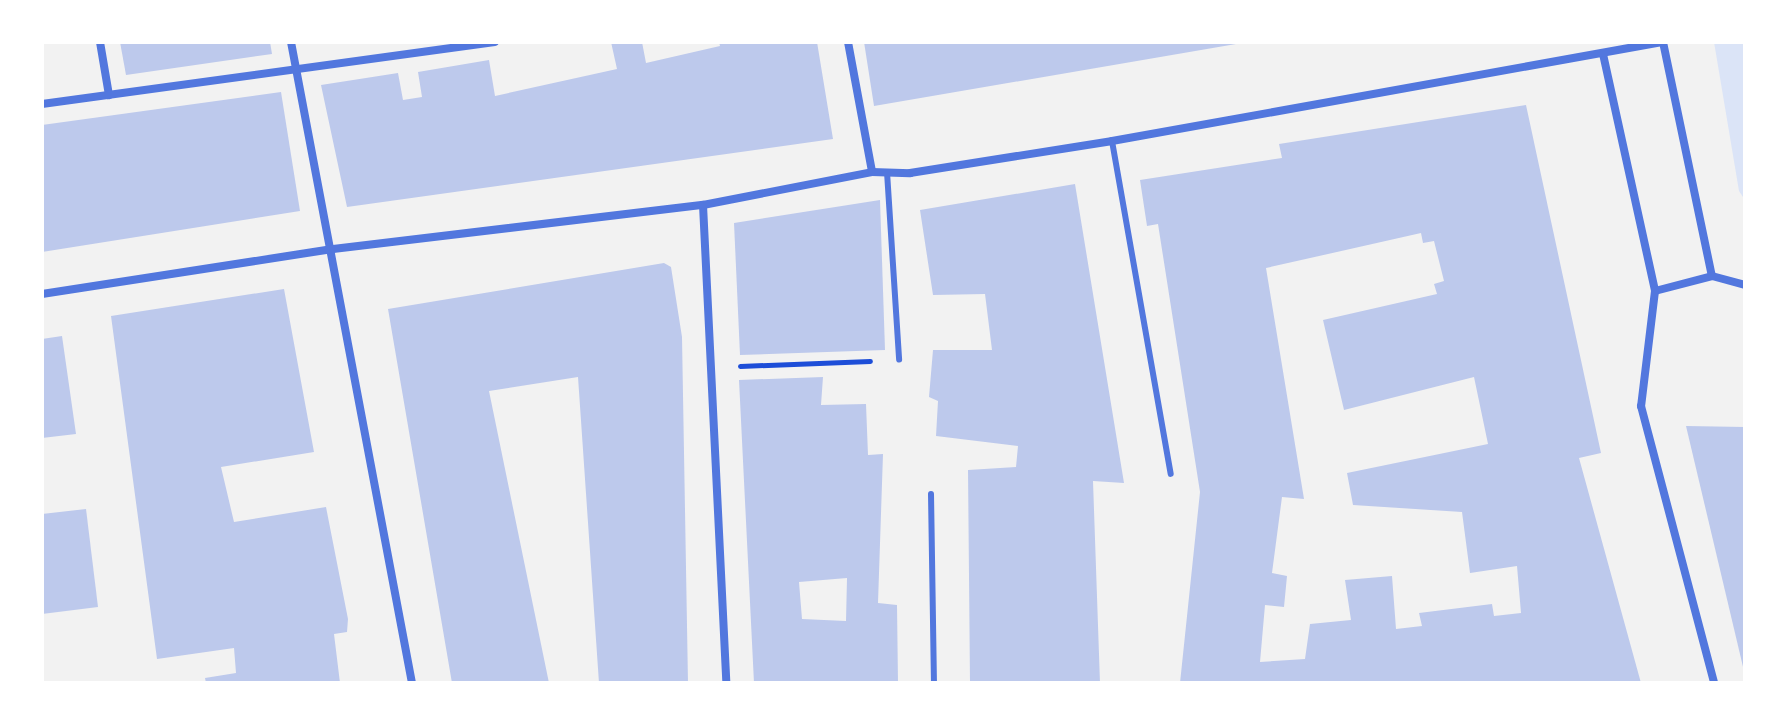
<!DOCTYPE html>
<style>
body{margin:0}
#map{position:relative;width:1787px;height:725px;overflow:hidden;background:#f2f2f2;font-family:"IBM Plex Serif",serif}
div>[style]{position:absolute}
.green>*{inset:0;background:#dbe4f7}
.building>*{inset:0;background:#bdc9ec}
.path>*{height:5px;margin:-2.5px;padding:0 2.5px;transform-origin:2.5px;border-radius:2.5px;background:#1d4ed8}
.service>*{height:6px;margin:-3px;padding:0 3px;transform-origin:3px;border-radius:3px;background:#5277de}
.minor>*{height:8px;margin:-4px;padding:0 4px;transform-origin:4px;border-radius:4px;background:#5277de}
span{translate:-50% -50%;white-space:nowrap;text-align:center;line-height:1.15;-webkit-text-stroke:8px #fff;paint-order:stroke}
.frame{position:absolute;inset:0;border:44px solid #fff;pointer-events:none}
</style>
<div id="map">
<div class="green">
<i style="clip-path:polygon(1714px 42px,1745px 42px,1745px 200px,1739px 191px)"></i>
</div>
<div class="building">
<i style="clip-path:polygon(120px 42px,270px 42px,272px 54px,126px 75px)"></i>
<i style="clip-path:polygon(611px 42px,642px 42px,646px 63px,720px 46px,719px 42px,817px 42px,833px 139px,347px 207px,321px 85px,398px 73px,403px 100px,422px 97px,418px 72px,489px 60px,495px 96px,617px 69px)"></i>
<i style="clip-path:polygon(864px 42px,1236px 42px,1236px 44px,874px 106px)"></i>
<i style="clip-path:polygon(281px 92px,300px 211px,42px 252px,42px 125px)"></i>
<i style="clip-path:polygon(evenodd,1526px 105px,1601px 453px,1579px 458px,1641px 683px,1180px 683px,1200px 492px,1158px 224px,1147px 226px,1140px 180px,1282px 158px,1279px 144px,1526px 105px,1421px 233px,1423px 243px,1434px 241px,1444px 281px,1434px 284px,1437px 294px,1323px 320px,1344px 410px,1474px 377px,1488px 444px,1347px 473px,1353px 505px,1462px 512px,1470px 573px,1517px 566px,1521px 613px,1494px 616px,1492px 604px,1419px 613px,1422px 626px,1396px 629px,1392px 576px,1345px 580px,1351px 620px,1310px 624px,1305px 659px,1260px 662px,1265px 605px,1284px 607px,1287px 576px,1272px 573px,1282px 497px,1304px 499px,1266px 268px,1421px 233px)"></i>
<i style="clip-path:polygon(1075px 184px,1124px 483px,1093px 481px,1100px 683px,970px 683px,968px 470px,1016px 467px,1018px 446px,936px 436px,938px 401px,929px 397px,933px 350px,992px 350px,985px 294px,933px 295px,920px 210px)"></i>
<i style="clip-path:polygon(880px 200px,885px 350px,740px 355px,734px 223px)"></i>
<i style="clip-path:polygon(664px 263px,671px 267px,682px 337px,688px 683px,599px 683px,578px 377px,489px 391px,549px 683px,452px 683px,388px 309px)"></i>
<i style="clip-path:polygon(284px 289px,314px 452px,221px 467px,234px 522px,326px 507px,348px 619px,347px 632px,334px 634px,340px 683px,206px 683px,205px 678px,236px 673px,234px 648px,157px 659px,111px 316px)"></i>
<i style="clip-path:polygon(62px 336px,76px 434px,42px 438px,42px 339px)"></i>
<i style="clip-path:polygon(evenodd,823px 377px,821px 405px,866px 404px,868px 455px,883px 454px,878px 603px,897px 605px,898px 683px,754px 683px,739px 380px,823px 377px,847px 578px,846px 621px,802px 619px,799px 582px,847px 578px)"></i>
<i style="clip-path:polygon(1686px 426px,1745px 427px,1745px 671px,1744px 671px)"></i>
<i style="clip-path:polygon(86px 509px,98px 607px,42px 614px,42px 514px)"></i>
</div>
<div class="path">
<i style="left:740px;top:366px;width:130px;rotate:-2.2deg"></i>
</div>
<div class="service">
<i style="left:1112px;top:141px;width:338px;rotate:80deg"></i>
<i style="left:887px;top:172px;width:188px;rotate:86.3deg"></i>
<i style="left:931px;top:494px;width:189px;rotate:89.1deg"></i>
</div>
<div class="minor">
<i style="left:100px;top:42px;width:54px;rotate:80.4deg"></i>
<i style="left:291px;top:42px;width:652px;rotate:79.31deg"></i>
<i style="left:848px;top:42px;width:132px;rotate:79.5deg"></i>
<i style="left:1663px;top:42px;width:239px;rotate:78.2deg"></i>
<i style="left:1603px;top:54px;width:243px;rotate:77.6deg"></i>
<i style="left:1655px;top:291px;width:59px;rotate:-14.7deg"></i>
<i style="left:1712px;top:276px;width:34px;rotate:15deg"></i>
<i style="left:42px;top:104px;width:457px;rotate:-7.8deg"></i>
<i style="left:703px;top:205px;width:479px;rotate:87.2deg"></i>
<i style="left:1655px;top:291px;width:116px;rotate:96.9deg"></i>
<i style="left:1641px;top:406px;width:286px;rotate:75.2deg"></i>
<i style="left:42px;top:294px;width:294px;rotate:-8.8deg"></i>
<i style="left:333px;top:249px;width:373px;rotate:-6.8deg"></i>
<i style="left:703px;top:205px;width:172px;rotate:-11deg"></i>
<i style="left:872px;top:172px;width:38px;rotate:2deg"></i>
<i style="left:910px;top:173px;width:205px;rotate:-9deg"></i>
<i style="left:1112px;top:141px;width:559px;rotate:-10.2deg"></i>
</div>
<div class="frame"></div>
</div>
